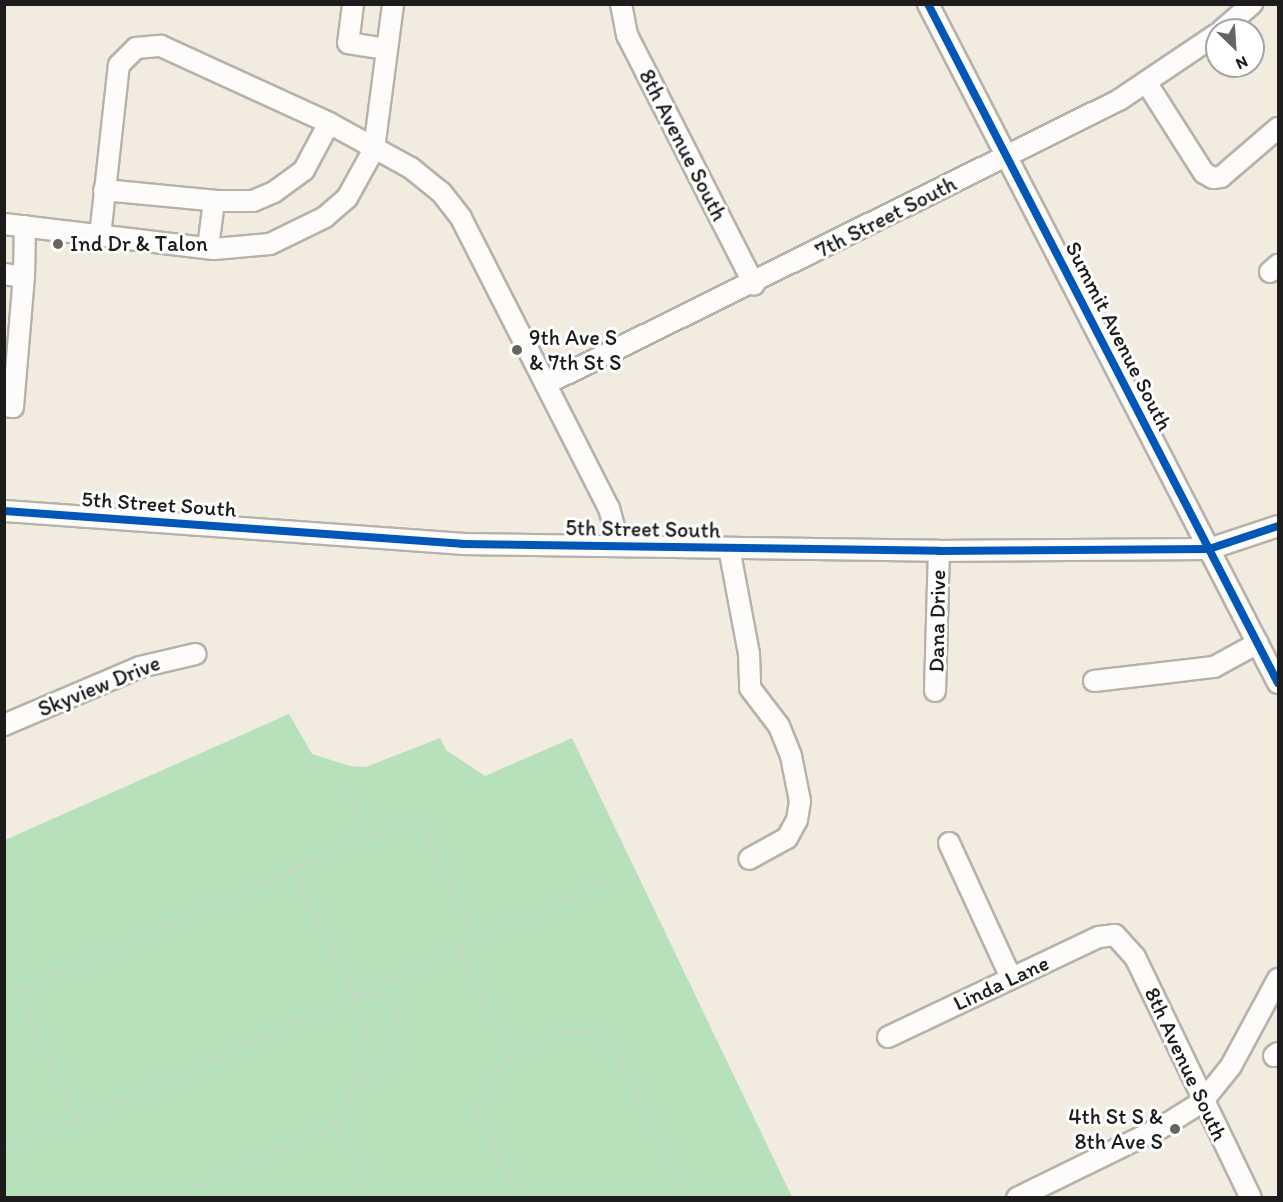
<!DOCTYPE html>
<style>
body{margin:0}
#map{position:relative;width:1283px;height:1202px;overflow:hidden;background:#f1ebe0;font-family:Itim,sans-serif}
div>[style]{position:absolute}
.green>*{inset:0;background:#b6e1ba}
.path>*{height:2px;margin-top:-1px;transform-origin:0;background:repeating-linear-gradient(90deg,#d3d2cf 0 4.5px,transparent 0 9px)}
.roads{filter:drop-shadow(2px 0 #b6b2ab) drop-shadow(-2px 0 #b6b2ab) drop-shadow(0 2px #b6b2ab) drop-shadow(0 -2px #b6b2ab)}
.minor>*{height:20px;margin:-10px;padding:0 10px;transform-origin:10px;border-radius:10px;background:#fdfcfa}
.cycleway>*{height:8px;margin:-4px;padding:0 4px;transform-origin:4px;border-radius:4px;background:#0057b8}
.dots>*{width:16px;height:16px;translate:-50% -50%;box-sizing:border-box;border:3px solid #fff;border-radius:50%}
span{translate:-50% -50%;white-space:nowrap;text-align:center;line-height:1.15;-webkit-text-stroke:6px #fff;paint-order:stroke}
.street-label{font-size:22px;color:#1c1c1c}
.poi-label{font-size:22px;color:#1c1c1c}
.left{translate:0 -50%;text-align:left}
.right{translate:-100% -50%;text-align:right}
.frame{position:absolute;inset:0;border:6px solid #1c1c1c;pointer-events:none}
.north{position:absolute;left:1205px;top:18px;width:60px;height:60px;box-sizing:border-box;background:#fff;border:2px solid #a4a4a4;border-radius:50%;rotate:155deg;font-size:16px;font-weight:700;line-height:24px;text-align:center;color:#1c1c1c}
.north::after{content:'';display:block;margin:auto;width:21px;height:27px;background:#676461;clip-path:polygon(50% 0,100% 100%,50% 72%,0 100%)}
</style>
<div id="map">
<div class="green">
<i style="clip-path:polygon(289px 714px,312px 754px,350px 766px,366px 767px,440px 738px,446px 750px,485px 776px,572px 738px,792px 1197px,5px 1197px,5px 840px)"></i>
</div>
<div class="path">
<i style="left:349px;top:795px;width:47px;rotate:75.1deg"></i>
<i style="left:458px;top:946px;width:122px;rotate:65.8deg"></i>
<i style="left:354px;top:1088px;width:47px;rotate:-36.4deg"></i>
<i style="left:392px;top:1060px;width:18px;rotate:-61deg"></i>
<i style="left:401px;top:1044px;width:33px;rotate:-99deg"></i>
<i style="left:396px;top:1011px;width:24px;rotate:-135deg"></i>
<i style="left:379px;top:994px;width:21px;rotate:175deg"></i>
<i style="left:76px;top:1120px;width:141px;rotate:-114.4deg"></i>
<i style="left:18px;top:992px;width:300px;rotate:-24deg"></i>
<i style="left:335px;top:1124px;width:61px;rotate:-64.7deg"></i>
<i style="left:361px;top:1069px;width:33px;rotate:-81deg"></i>
<i style="left:366px;top:1036px;width:41px;rotate:-104deg"></i>
<i style="left:356px;top:996px;width:281px;rotate:-24.8deg"></i>
<i style="left:4px;top:1152px;width:385px;rotate:-23.9deg"></i>
<i style="left:356px;top:996px;width:141px;rotate:-116.9deg"></i>
<i style="left:292px;top:870px;width:137px;rotate:-23.6deg"></i>
<i style="left:418px;top:815px;width:136px;rotate:65.1deg"></i>
<i style="left:173px;top:1198px;width:178px;rotate:-24.6deg"></i>
<i style="left:335px;top:1124px;width:82px;rotate:64.1deg"></i>
<i style="left:518px;top:1198px;width:95px;rotate:-114.9deg"></i>
<i style="left:478px;top:1112px;width:63px;rotate:-61.4deg"></i>
<i style="left:508px;top:1057px;width:64px;rotate:-24.1deg"></i>
<i style="left:566px;top:1031px;width:14px"></i>
<i style="left:580px;top:1031px;width:27px;rotate:22deg"></i>
<i style="left:605px;top:1041px;width:24px;rotate:54deg"></i>
<i style="left:619px;top:1060px;width:153px;rotate:64.8deg"></i>
</div>
<div class="roads">
<div class="minor">
<i style="left:353px;top:4px;width:39px;rotate:97deg"></i>
<i style="left:348px;top:43px;width:39px;rotate:9deg"></i>
<i style="left:621px;top:4px;width:32px;rotate:79deg"></i>
<i style="left:627px;top:35px;width:280px;rotate:63deg"></i>
<i style="left:928px;top:4px;width:764px;rotate:62.73deg"></i>
<i style="left:1222px;top:30px;width:40px;rotate:-41deg"></i>
<i style="left:1146px;top:82px;width:108px;rotate:57.5deg"></i>
<i style="left:1204px;top:173px;width:10px;rotate:29deg"></i>
<i style="left:1213px;top:178px;width:8px;rotate:-7deg"></i>
<i style="left:1221px;top:177px;width:75px;rotate:-40.7deg"></i>
<i style="left:104px;top:190px;width:116px;rotate:5.5deg"></i>
<i style="left:219px;top:201px;width:34px"></i>
<i style="left:253px;top:201px;width:23px;rotate:-23deg"></i>
<i style="left:274px;top:192px;width:37px;rotate:-36deg"></i>
<i style="left:304px;top:170px;width:53px;rotate:-62deg"></i>
<i style="left:4px;top:224px;width:211px;rotate:6.8deg"></i>
<i style="left:214px;top:249px;width:56px;rotate:-5.1deg"></i>
<i style="left:270px;top:244px;width:61px;rotate:-26.1deg"></i>
<i style="left:325px;top:217px;width:29px;rotate:-41deg"></i>
<i style="left:347px;top:198px;width:56px;rotate:-61.1deg"></i>
<i style="left:374px;top:149px;width:146px;rotate:-82.5deg"></i>
<i style="left:100px;top:236px;width:172px;rotate:-83.7deg"></i>
<i style="left:119px;top:65px;width:24px;rotate:-45deg"></i>
<i style="left:136px;top:48px;width:25px;rotate:-5deg"></i>
<i style="left:161px;top:46px;width:185px;rotate:24.6deg"></i>
<i style="left:329px;top:123px;width:94px;rotate:28.8deg"></i>
<i style="left:411px;top:168px;width:38px;rotate:39deg"></i>
<i style="left:441px;top:192px;width:33px;rotate:52deg"></i>
<i style="left:461px;top:218px;width:326px;rotate:63deg"></i>
<i style="left:609px;top:508px;width:39px;rotate:75deg"></i>
<i style="left:208px;top:248px;width:47px;rotate:-82.7deg"></i>
<i style="left:1270px;top:272px;width:11px;rotate:-41deg"></i>
<i style="left:4px;top:274px;width:20px;rotate:9deg"></i>
<i style="left:24px;top:277px;width:51px;rotate:-88.9deg"></i>
<i style="left:546px;top:384px;width:640px;rotate:-26.36deg"></i>
<i style="left:1119px;top:100px;width:118px;rotate:-34deg"></i>
<i style="left:4px;top:406px;width:9px;rotate:6deg"></i>
<i style="left:13px;top:407px;width:130px;rotate:-85.2deg"></i>
<i style="left:4px;top:511px;width:459px;rotate:4.1deg"></i>
<i style="left:462px;top:544px;width:477px;rotate:0.8deg"></i>
<i style="left:939px;top:551px;width:270px;rotate:-0.4deg"></i>
<i style="left:1209px;top:549px;width:73px;rotate:-18.4deg"></i>
<i style="left:729px;top:548px;width:108px;rotate:79.3deg"></i>
<i style="left:749px;top:654px;width:34px;rotate:88deg"></i>
<i style="left:750px;top:688px;width:48px;rotate:52.7deg"></i>
<i style="left:779px;top:726px;width:32px;rotate:68deg"></i>
<i style="left:791px;top:756px;width:46px;rotate:78.7deg"></i>
<i style="left:800px;top:801px;width:19px;rotate:99deg"></i>
<i style="left:797px;top:820px;width:21px;rotate:119deg"></i>
<i style="left:787px;top:838px;width:43px;rotate:151.1deg"></i>
<i style="left:1094px;top:681px;width:121px;rotate:-6.7deg"></i>
<i style="left:1214px;top:667px;width:50px;rotate:-28.6deg"></i>
<i style="left:935px;top:691px;width:140px;rotate:-88.4deg"></i>
<i style="left:4px;top:725px;width:148px;rotate:-23.1deg"></i>
<i style="left:140px;top:667px;width:57px;rotate:-13.1deg"></i>
<i style="left:949px;top:843px;width:149px;rotate:65.3deg"></i>
<i style="left:888px;top:1037px;width:233px;rotate:-25.4deg"></i>
<i style="left:1099px;top:937px;width:16px;rotate:-7deg"></i>
<i style="left:1115px;top:935px;width:30px;rotate:48deg"></i>
<i style="left:1135px;top:957px;width:267px;rotate:64.3deg"></i>
<i style="left:1274px;top:1056px;width:5px;rotate:-37deg"></i>
<i style="left:1017px;top:1198px;width:161px;rotate:-26.1deg"></i>
<i style="left:1162px;top:1127px;width:47px;rotate:-32deg"></i>
<i style="left:1202px;top:1102px;width:46px;rotate:-51.1deg"></i>
<i style="left:1231px;top:1066px;width:99px;rotate:-61.6deg"></i>
</div>
</div>
<div class="cycleway">
<i style="left:928px;top:4px;width:764px;rotate:62.73deg"></i>
<i style="left:4px;top:511px;width:459px;rotate:4.1deg"></i>
<i style="left:462px;top:544px;width:477px;rotate:0.8deg"></i>
<i style="left:939px;top:551px;width:270px;rotate:-0.4deg"></i>
<i style="left:1209px;top:549px;width:73px;rotate:-18.4deg"></i>
</div>
<div class="dots">
<i style="left:58px;top:244px;background:#676461"></i>
<i style="left:517px;top:350px;background:#676461"></i>
<i style="left:1175px;top:1129px;background:#676461"></i>
</div>
<div class="street-label">
<span style="left:683px;top:145px;rotate:63deg">8th Avenue South</span>
<span style="left:886px;top:217px;rotate:-27deg">7th Street South</span>
<span style="left:1119px;top:336px;rotate:63deg">Summit Avenue South</span>
<span style="left:159px;top:504px;rotate:4deg">5th Street South</span>
<span style="left:643px;top:529px;rotate:1deg">5th Street South</span>
<span style="left:937px;top:621px;rotate:-89deg">Dana Drive</span>
<span style="left:99px;top:686px;rotate:-22deg">Skyview Drive</span>
<span style="left:1001px;top:983px;rotate:-25deg">Linda Lane</span>
<span style="left:1186px;top:1064px;rotate:65deg">8th Avenue South</span>
</div>
<div class="poi-label">
<span class="left" style="left:70px;top:244px">Ind Dr &amp; Talon</span>
<span class="left" style="left:529px;top:350px">9th Ave S<br>&amp; 7th St S</span>
<span class="right" style="left:1163px;top:1129px">4th St S &amp;<br>8th Ave S</span>
</div>
<div class="frame"></div>
<div class="north">N</div>
</div>
